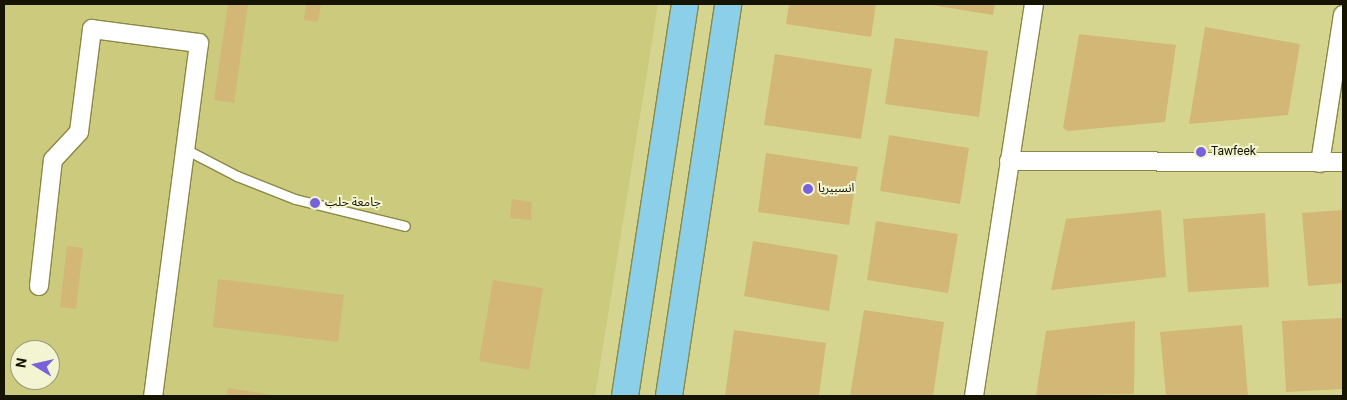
<!DOCTYPE html>
<meta charset="utf-8">
<style>
body{margin:0}
#map{position:relative;width:1347px;height:400px;overflow:hidden;background:#d6d590;font-family:Roboto,"Noto Sans Arabic",sans-serif}
div>[style]{position:absolute}
.built>*{inset:0;background:#cbca7d}
.building>*{inset:0;background:#d3b777}
.roads{filter:drop-shadow(1px 0 #8a8845) drop-shadow(-1px 0 #8a8845) drop-shadow(0 1px #8a8845) drop-shadow(0 -1px #8a8845)}
.service>*{height:9px;margin:-4.5px;padding:0 4.5px;transform-origin:4.5px;border-radius:4.5px;background:#fff}
.minor>*{height:18px;margin:-9px;padding:0 9px;transform-origin:9px;border-radius:9px;background:#fff}
.primary>*{height:26px;margin:-13px;padding:0 13px;transform-origin:13px;border-radius:13px;background:#8bcfe9}
.dots>*{width:14px;height:14px;translate:-50% -50%;box-sizing:border-box;border:2px solid #f3f4d1;border-radius:50%}
span{translate:-50% -50%;white-space:nowrap;text-align:center;line-height:1.15;-webkit-text-stroke:4px #f3f4d1;paint-order:stroke}
.poi-label{font-size:12px;color:#151400}
.left{translate:0 -50%;text-align:left}
.frame{position:absolute;inset:0;border:5px solid #151400;pointer-events:none}
.north{position:absolute;left:10px;top:340px;width:50px;height:50px;box-sizing:border-box;background:#f3f4d1;border:1px solid #9a9a7d;border-radius:50%;rotate:279deg;font-size:14px;font-weight:700;line-height:20px;text-align:center;color:#151400}
.north::after{content:'';display:block;margin:auto;width:18px;height:22px;background:#7762dc;clip-path:polygon(50% 0,100% 100%,50% 72%,0 100%)}
</style>
<div id="map">
<div class="built">
<i style="clip-path:polygon(evenodd,4px 4px,658px 4px,595px 396px,4px 396px,4px 4px,20px 350px,50px 350px,50px 380px,20px 380px,20px 350px)"></i>
</div>
<div class="building">
<i style="clip-path:polygon(228px 4px,248px 4px,234px 103px,214px 100px)"></i>
<i style="clip-path:polygon(306px 4px,321px 4px,318px 22px,304px 20px)"></i>
<i style="clip-path:polygon(789px 4px,876px 4px,871px 37px,786px 24px)"></i>
<i style="clip-path:polygon(926px 4px,995px 4px,993px 15px)"></i>
<i style="clip-path:polygon(1205px 27px,1300px 44px,1288px 115px,1189px 124px)"></i>
<i style="clip-path:polygon(1079px 34px,1176px 45px,1165px 122px,1068px 131px,1063px 128px)"></i>
<i style="clip-path:polygon(895px 38px,988px 51px,979px 117px,885px 104px)"></i>
<i style="clip-path:polygon(775px 54px,872px 69px,861px 139px,764px 125px)"></i>
<i style="clip-path:polygon(889px 135px,969px 148px,960px 204px,880px 191px)"></i>
<i style="clip-path:polygon(766px 153px,858px 167px,849px 225px,758px 212px)"></i>
<i style="clip-path:polygon(512px 199px,532px 202px,531px 220px,510px 218px)"></i>
<i style="clip-path:polygon(1161px 210px,1166px 277px,1051px 290px,1066px 219px)"></i>
<i style="clip-path:polygon(1343px 210px,1343px 283px,1308px 286px,1302px 213px)"></i>
<i style="clip-path:polygon(1265px 213px,1269px 287px,1188px 292px,1183px 219px)"></i>
<i style="clip-path:polygon(876px 221px,958px 234px,948px 293px,867px 280px)"></i>
<i style="clip-path:polygon(753px 241px,838px 255px,829px 311px,744px 296px)"></i>
<i style="clip-path:polygon(67px 246px,83px 248px,76px 309px,60px 307px)"></i>
<i style="clip-path:polygon(218px 279px,344px 295px,338px 342px,213px 327px)"></i>
<i style="clip-path:polygon(493px 280px,543px 288px,529px 370px,479px 361px)"></i>
<i style="clip-path:polygon(864px 310px,944px 322px,933px 396px,850px 396px)"></i>
<i style="clip-path:polygon(1343px 318px,1343px 389px,1286px 392px,1282px 321px)"></i>
<i style="clip-path:polygon(1135px 321px,1134px 394px,1036px 396px,1046px 331px)"></i>
<i style="clip-path:polygon(1242px 325px,1248px 396px,1166px 396px,1160px 332px)"></i>
<i style="clip-path:polygon(734px 330px,826px 343px,819px 396px,725px 396px)"></i>
<i style="clip-path:polygon(228px 388px,271px 395px,271px 396px,226px 396px)"></i>
</div>
<div class="roads">
<div class="service">
<i style="left:185px;top:149px;width:59px;rotate:27.4deg"></i>
<i style="left:237px;top:176px;width:62px;rotate:21.6deg"></i>
<i style="left:295px;top:199px;width:113px;rotate:13.8deg"></i>
</div>
<div class="minor">
<i style="left:1009px;top:161px;width:334px;rotate:0.2deg"></i>
<i style="left:1320px;top:163px;width:150px;rotate:-81.2deg"></i>
<i style="left:39px;top:286px;width:127px;rotate:-83.7deg"></i>
<i style="left:53px;top:160px;width:38px;rotate:-47deg"></i>
<i style="left:79px;top:132px;width:104px;rotate:-82.8deg"></i>
<i style="left:92px;top:29px;width:108px;rotate:7.5deg"></i>
<i style="left:199px;top:43px;width:356px;rotate:97.4deg"></i>
<i style="left:974px;top:396px;width:397px;rotate:-81.3deg"></i>
</div>
<div class="primary">
<i style="left:625px;top:396px;width:397px;rotate:-81.3deg"></i>
<i style="left:669px;top:396px;width:396px;rotate:-81.4deg"></i>
</div>
</div>
<div class="dots">
<i style="left:1201px;top:152px;background:#7762dc"></i>
<i style="left:808px;top:189px;background:#7762dc"></i>
<i style="left:315px;top:203px;background:#7762dc"></i>
</div>
<div class="poi-label">
<span class="left" style="left:1211px;top:152px">Tawfeek</span>
<span class="left" style="left:818px;top:189px">انسبيريا</span>
<span class="left" style="left:325px;top:203px">جامعة حلب</span>
</div>
<div class="frame"></div>
<div class="north">N</div>
</div>
